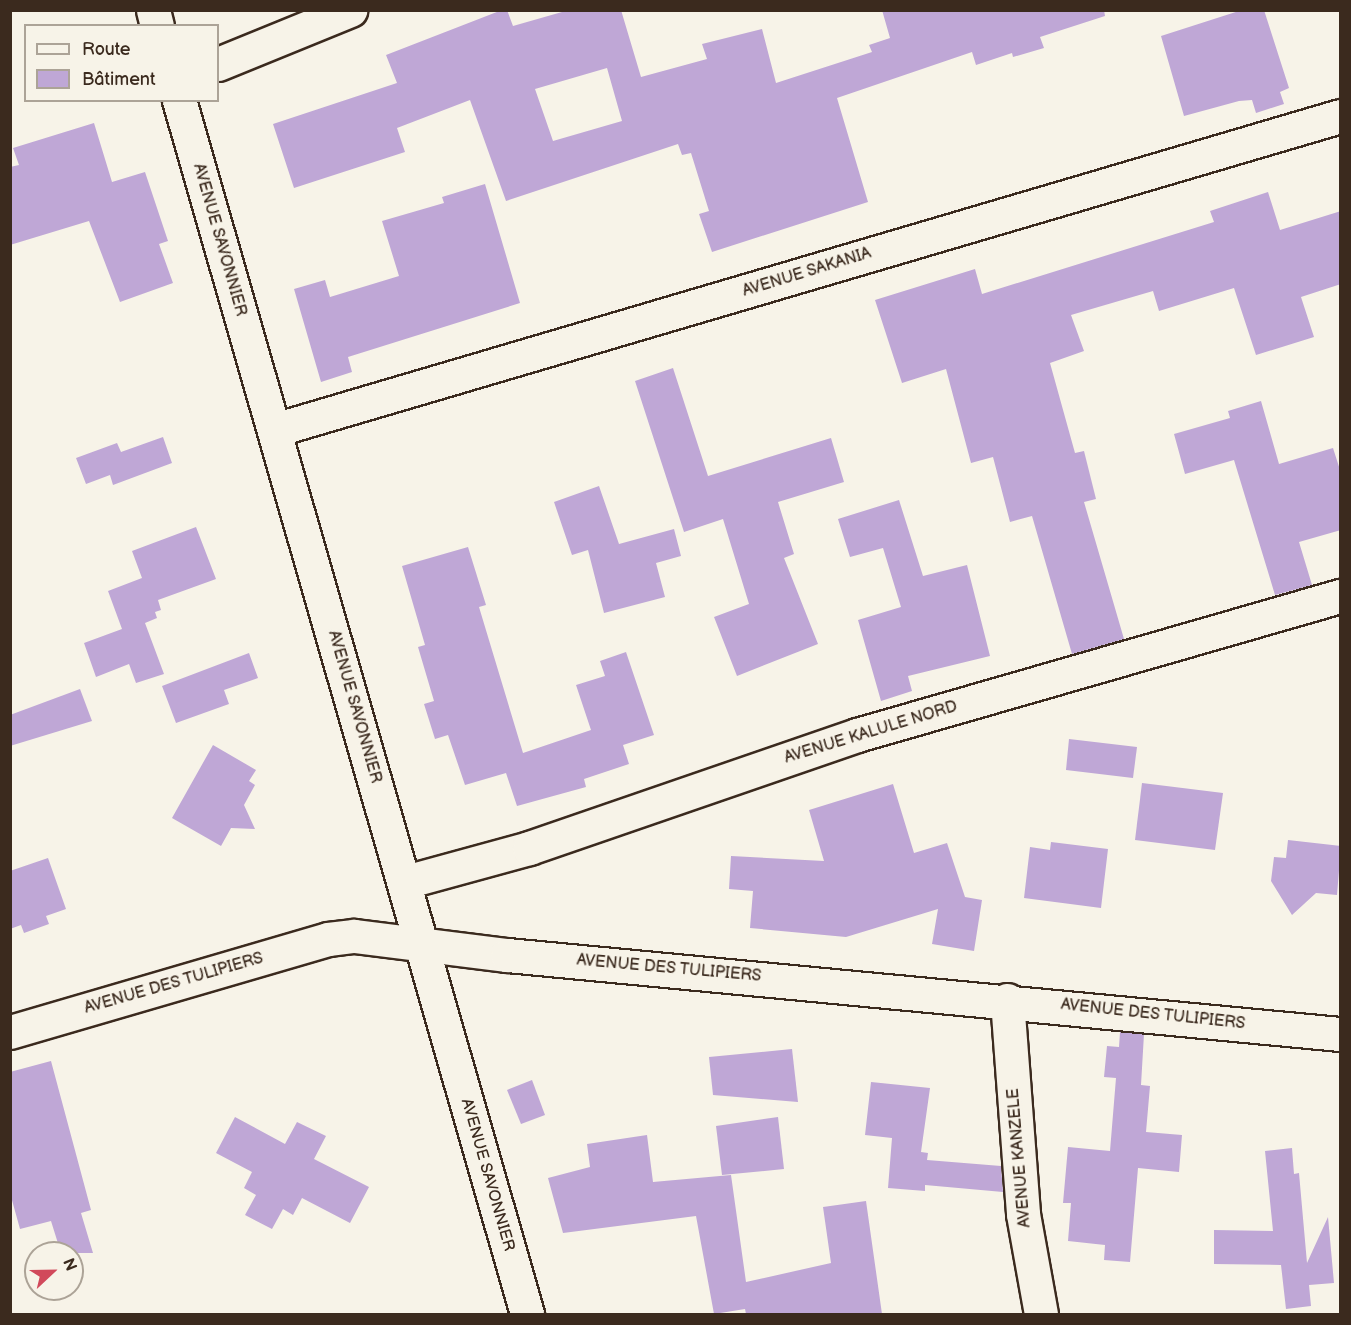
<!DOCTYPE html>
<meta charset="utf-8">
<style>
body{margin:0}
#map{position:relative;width:1351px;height:1325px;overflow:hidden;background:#f7f3e8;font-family:"Balsamiq Sans",sans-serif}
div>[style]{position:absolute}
.building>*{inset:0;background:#bfa7d6}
.roads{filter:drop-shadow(2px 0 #3b2a1e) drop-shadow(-2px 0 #3b2a1e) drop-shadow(0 2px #3b2a1e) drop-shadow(0 -2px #3b2a1e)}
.street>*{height:33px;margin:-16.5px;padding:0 16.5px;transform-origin:16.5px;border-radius:16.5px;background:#f7f3e8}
.secondary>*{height:33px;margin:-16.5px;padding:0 16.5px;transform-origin:16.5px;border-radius:16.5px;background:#f7f3e8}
span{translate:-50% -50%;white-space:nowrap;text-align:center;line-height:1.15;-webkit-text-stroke:5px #f7f3e8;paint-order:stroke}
.street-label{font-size:16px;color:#3b2a1e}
.frame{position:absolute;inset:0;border:12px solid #3b2a1e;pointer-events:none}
.legend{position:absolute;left:24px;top:24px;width:195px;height:78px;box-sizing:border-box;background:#f7f3e8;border:2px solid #aca397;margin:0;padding:8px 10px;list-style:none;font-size:18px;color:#3b2a1e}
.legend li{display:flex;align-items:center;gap:12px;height:30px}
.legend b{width:30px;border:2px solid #aca397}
.north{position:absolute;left:24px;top:1241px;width:60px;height:60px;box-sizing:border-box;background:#f7f3e8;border:2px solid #aca397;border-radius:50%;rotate:68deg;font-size:16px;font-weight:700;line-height:24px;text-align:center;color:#3b2a1e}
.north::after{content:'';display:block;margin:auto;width:21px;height:27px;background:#d1495b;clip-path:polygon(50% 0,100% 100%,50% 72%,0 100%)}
</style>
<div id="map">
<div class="building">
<i style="clip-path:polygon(evenodd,502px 10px,507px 10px,513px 26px,569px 10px,621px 10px,641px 77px,707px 59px,702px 44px,762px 29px,776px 83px,872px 52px,869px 45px,890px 38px,882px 10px,1104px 10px,1105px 16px,1040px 37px,1044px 48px,1013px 57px,1012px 53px,976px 65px,972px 52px,837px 98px,868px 202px,712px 252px,699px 214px,709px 211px,691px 153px,682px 155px,678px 144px,506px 201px,470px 100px,397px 128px,405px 152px,294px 188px,273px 124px,397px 83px,386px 55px,502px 10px,607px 68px,622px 121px,553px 141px,535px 89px,607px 68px)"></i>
<i style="clip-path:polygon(1242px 10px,1264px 10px,1289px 88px,1280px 92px,1284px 104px,1256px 113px,1252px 100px,1239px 101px,1184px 116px,1161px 36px)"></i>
<i style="clip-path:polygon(94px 123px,112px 182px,145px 172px,168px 241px,159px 244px,173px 283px,120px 302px,89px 221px,10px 245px,10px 167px,19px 165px,13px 148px)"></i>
<i style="clip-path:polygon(485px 184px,520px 303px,348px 357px,352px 372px,321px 382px,294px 289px,325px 280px,330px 297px,399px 276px,382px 221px,444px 203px,442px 197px)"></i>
<i style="clip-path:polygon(1268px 192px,1280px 230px,1341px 211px,1341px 284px,1301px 297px,1314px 337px,1256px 355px,1234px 288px,1159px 311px,1153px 291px,1071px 315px,1084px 351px,1050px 363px,1075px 453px,1084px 451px,1096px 499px,1084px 502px,1124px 639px,1072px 654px,1032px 516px,1010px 522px,993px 457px,971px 463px,946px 369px,902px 383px,875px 300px,975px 269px,982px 294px,1214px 222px,1210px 211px)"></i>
<i style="clip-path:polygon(673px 368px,708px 476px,831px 438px,844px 482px,778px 502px,794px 554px,784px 558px,818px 644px,737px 676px,714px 617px,749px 604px,723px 519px,684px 532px,635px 381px)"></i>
<i style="clip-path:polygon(1261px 401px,1279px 464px,1333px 448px,1341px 473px,1341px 530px,1299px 542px,1312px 585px,1275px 595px,1234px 460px,1185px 474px,1174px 434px,1230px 418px,1228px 411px)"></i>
<i style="clip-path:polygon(163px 437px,172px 463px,113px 485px,110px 475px,86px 484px,76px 458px,117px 443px,121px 452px)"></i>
<i style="clip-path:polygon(599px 486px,619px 544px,674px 529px,681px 556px,656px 563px,665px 597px,604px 613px,588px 550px,572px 555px,554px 502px)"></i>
<i style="clip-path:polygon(899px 500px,923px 576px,967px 565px,990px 656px,908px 676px,912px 691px,881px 701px,858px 620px,901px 607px,883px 548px,850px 557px,838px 519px)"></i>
<i style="clip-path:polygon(196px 527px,216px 579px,158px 600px,161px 610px,155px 612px,157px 618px,145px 623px,164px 674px,136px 683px,129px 664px,96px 677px,84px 643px,122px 629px,108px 591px,142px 578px,132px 551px)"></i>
<i style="clip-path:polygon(468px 547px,486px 605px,479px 607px,523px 753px,591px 730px,576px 685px,605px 676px,600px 661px,626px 652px,654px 735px,623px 745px,629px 764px,584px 779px,586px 787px,517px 806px,506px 773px,465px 785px,448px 735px,435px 739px,424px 704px,434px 701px,418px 647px,425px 645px,402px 566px)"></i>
<i style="clip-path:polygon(249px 653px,258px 678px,224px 690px,229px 704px,176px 723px,162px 686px)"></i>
<i style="clip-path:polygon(80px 689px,92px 721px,10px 746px,10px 715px)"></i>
<i style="clip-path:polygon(1069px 739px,1137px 747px,1133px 778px,1066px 770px)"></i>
<i style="clip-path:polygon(213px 745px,256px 770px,249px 781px,255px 785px,244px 805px,255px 829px,231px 828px,221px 846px,172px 818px)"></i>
<i style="clip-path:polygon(1142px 783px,1223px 793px,1215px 850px,1135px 840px)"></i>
<i style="clip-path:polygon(893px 784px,914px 853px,947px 843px,965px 897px,982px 900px,974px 951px,932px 944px,938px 909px,846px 937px,750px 928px,753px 891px,729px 889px,731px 856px,824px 861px,809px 810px)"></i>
<i style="clip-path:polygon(1288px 840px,1341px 846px,1337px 895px,1316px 893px,1292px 915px,1271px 881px,1274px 857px,1286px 858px)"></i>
<i style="clip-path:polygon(1051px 842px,1108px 849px,1101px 908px,1024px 898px,1030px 847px,1050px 850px)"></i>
<i style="clip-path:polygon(48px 858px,66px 909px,46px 916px,49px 924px,24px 933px,21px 925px,10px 929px,10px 871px)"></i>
<i style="clip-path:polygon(1120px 1032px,1144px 1034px,1141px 1085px,1150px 1086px,1146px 1132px,1182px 1135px,1179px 1172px,1138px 1168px,1130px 1262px,1104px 1260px,1105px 1245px,1068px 1241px,1071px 1203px,1063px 1203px,1068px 1147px,1110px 1151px,1116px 1078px,1104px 1077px,1107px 1046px,1119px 1047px)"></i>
<i style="clip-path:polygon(792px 1049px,798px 1102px,713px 1095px,709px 1057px)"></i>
<i style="clip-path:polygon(51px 1061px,91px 1210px,81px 1213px,93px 1253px,61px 1253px,51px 1221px,20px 1229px,10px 1193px,10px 1072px)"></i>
<i style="clip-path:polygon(532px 1080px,545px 1115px,521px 1124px,507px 1090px)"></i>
<i style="clip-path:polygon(871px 1082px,930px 1088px,921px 1152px,928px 1153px,927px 1160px,1001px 1166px,1003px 1192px,925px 1185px,925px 1191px,888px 1188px,892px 1138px,865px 1135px)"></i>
<i style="clip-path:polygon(235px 1117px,285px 1144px,297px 1122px,326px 1136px,314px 1159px,369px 1187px,350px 1223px,302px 1198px,293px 1215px,283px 1209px,272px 1229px,245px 1215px,256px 1195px,244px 1188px,252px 1172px,216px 1153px)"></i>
<i style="clip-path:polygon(778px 1117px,784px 1169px,722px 1175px,716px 1126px)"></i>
<i style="clip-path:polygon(647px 1135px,653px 1182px,731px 1175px,746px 1282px,831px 1263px,823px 1207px,866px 1201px,882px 1314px,746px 1314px,745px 1309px,714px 1314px,696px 1216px,563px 1233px,548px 1178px,590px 1167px,587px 1144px)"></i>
<i style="clip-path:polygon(1292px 1148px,1294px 1174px,1299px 1173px,1307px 1263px,1328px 1217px,1334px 1283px,1309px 1285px,1311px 1306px,1286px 1309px,1281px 1265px,1214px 1264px,1214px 1230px,1273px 1231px,1265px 1151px)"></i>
</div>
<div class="roads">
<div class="street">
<i style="left:218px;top:64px;width:143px;rotate:-22.2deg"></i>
<i style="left:274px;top:430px;width:1111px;rotate:-16.41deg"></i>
<i style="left:405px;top:882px;width:129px;rotate:-15.3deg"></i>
<i style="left:529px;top:848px;width:347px;rotate:-19deg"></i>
<i style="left:857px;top:735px;width:503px;rotate:-16.06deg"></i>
<i style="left:1007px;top:1000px;width:215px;rotate:85.7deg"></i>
<i style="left:1023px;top:1214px;width:102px;rotate:79.8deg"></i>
<i style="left:10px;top:1032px;width:331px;rotate:-16.3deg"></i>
<i style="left:328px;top:939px;width:26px;rotate:-7deg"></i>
<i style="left:354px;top:936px;width:154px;rotate:7.1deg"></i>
<i style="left:507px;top:955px;width:837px;rotate:5.42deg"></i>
</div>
<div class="secondary">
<i style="left:153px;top:10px;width:16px;rotate:76deg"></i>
<i style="left:179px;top:100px;width:1263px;rotate:74deg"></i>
</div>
</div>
<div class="street-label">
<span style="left:219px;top:240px;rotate:74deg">AVENUE SAVONNIER</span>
<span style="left:807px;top:273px;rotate:-17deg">AVENUE SAKANIA</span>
<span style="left:354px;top:707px;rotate:74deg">AVENUE SAVONNIER</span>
<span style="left:871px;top:733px;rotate:-17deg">AVENUE KALULE NORD</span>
<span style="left:669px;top:969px;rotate:5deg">AVENUE DES TULIPIERS</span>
<span style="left:174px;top:984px;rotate:-16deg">AVENUE DES TULIPIERS</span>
<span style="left:1153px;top:1015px;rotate:6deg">AVENUE DES TULIPIERS</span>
<span style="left:1020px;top:1158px;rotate:-95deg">AVENUE KANZELE</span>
<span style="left:487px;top:1175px;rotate:74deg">AVENUE SAVONNIER</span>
</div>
<div class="frame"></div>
<ul class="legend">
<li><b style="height:8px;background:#f7f3e8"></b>Route</li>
<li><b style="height:16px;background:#bfa7d6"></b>Bâtiment</li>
</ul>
<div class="north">N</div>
</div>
